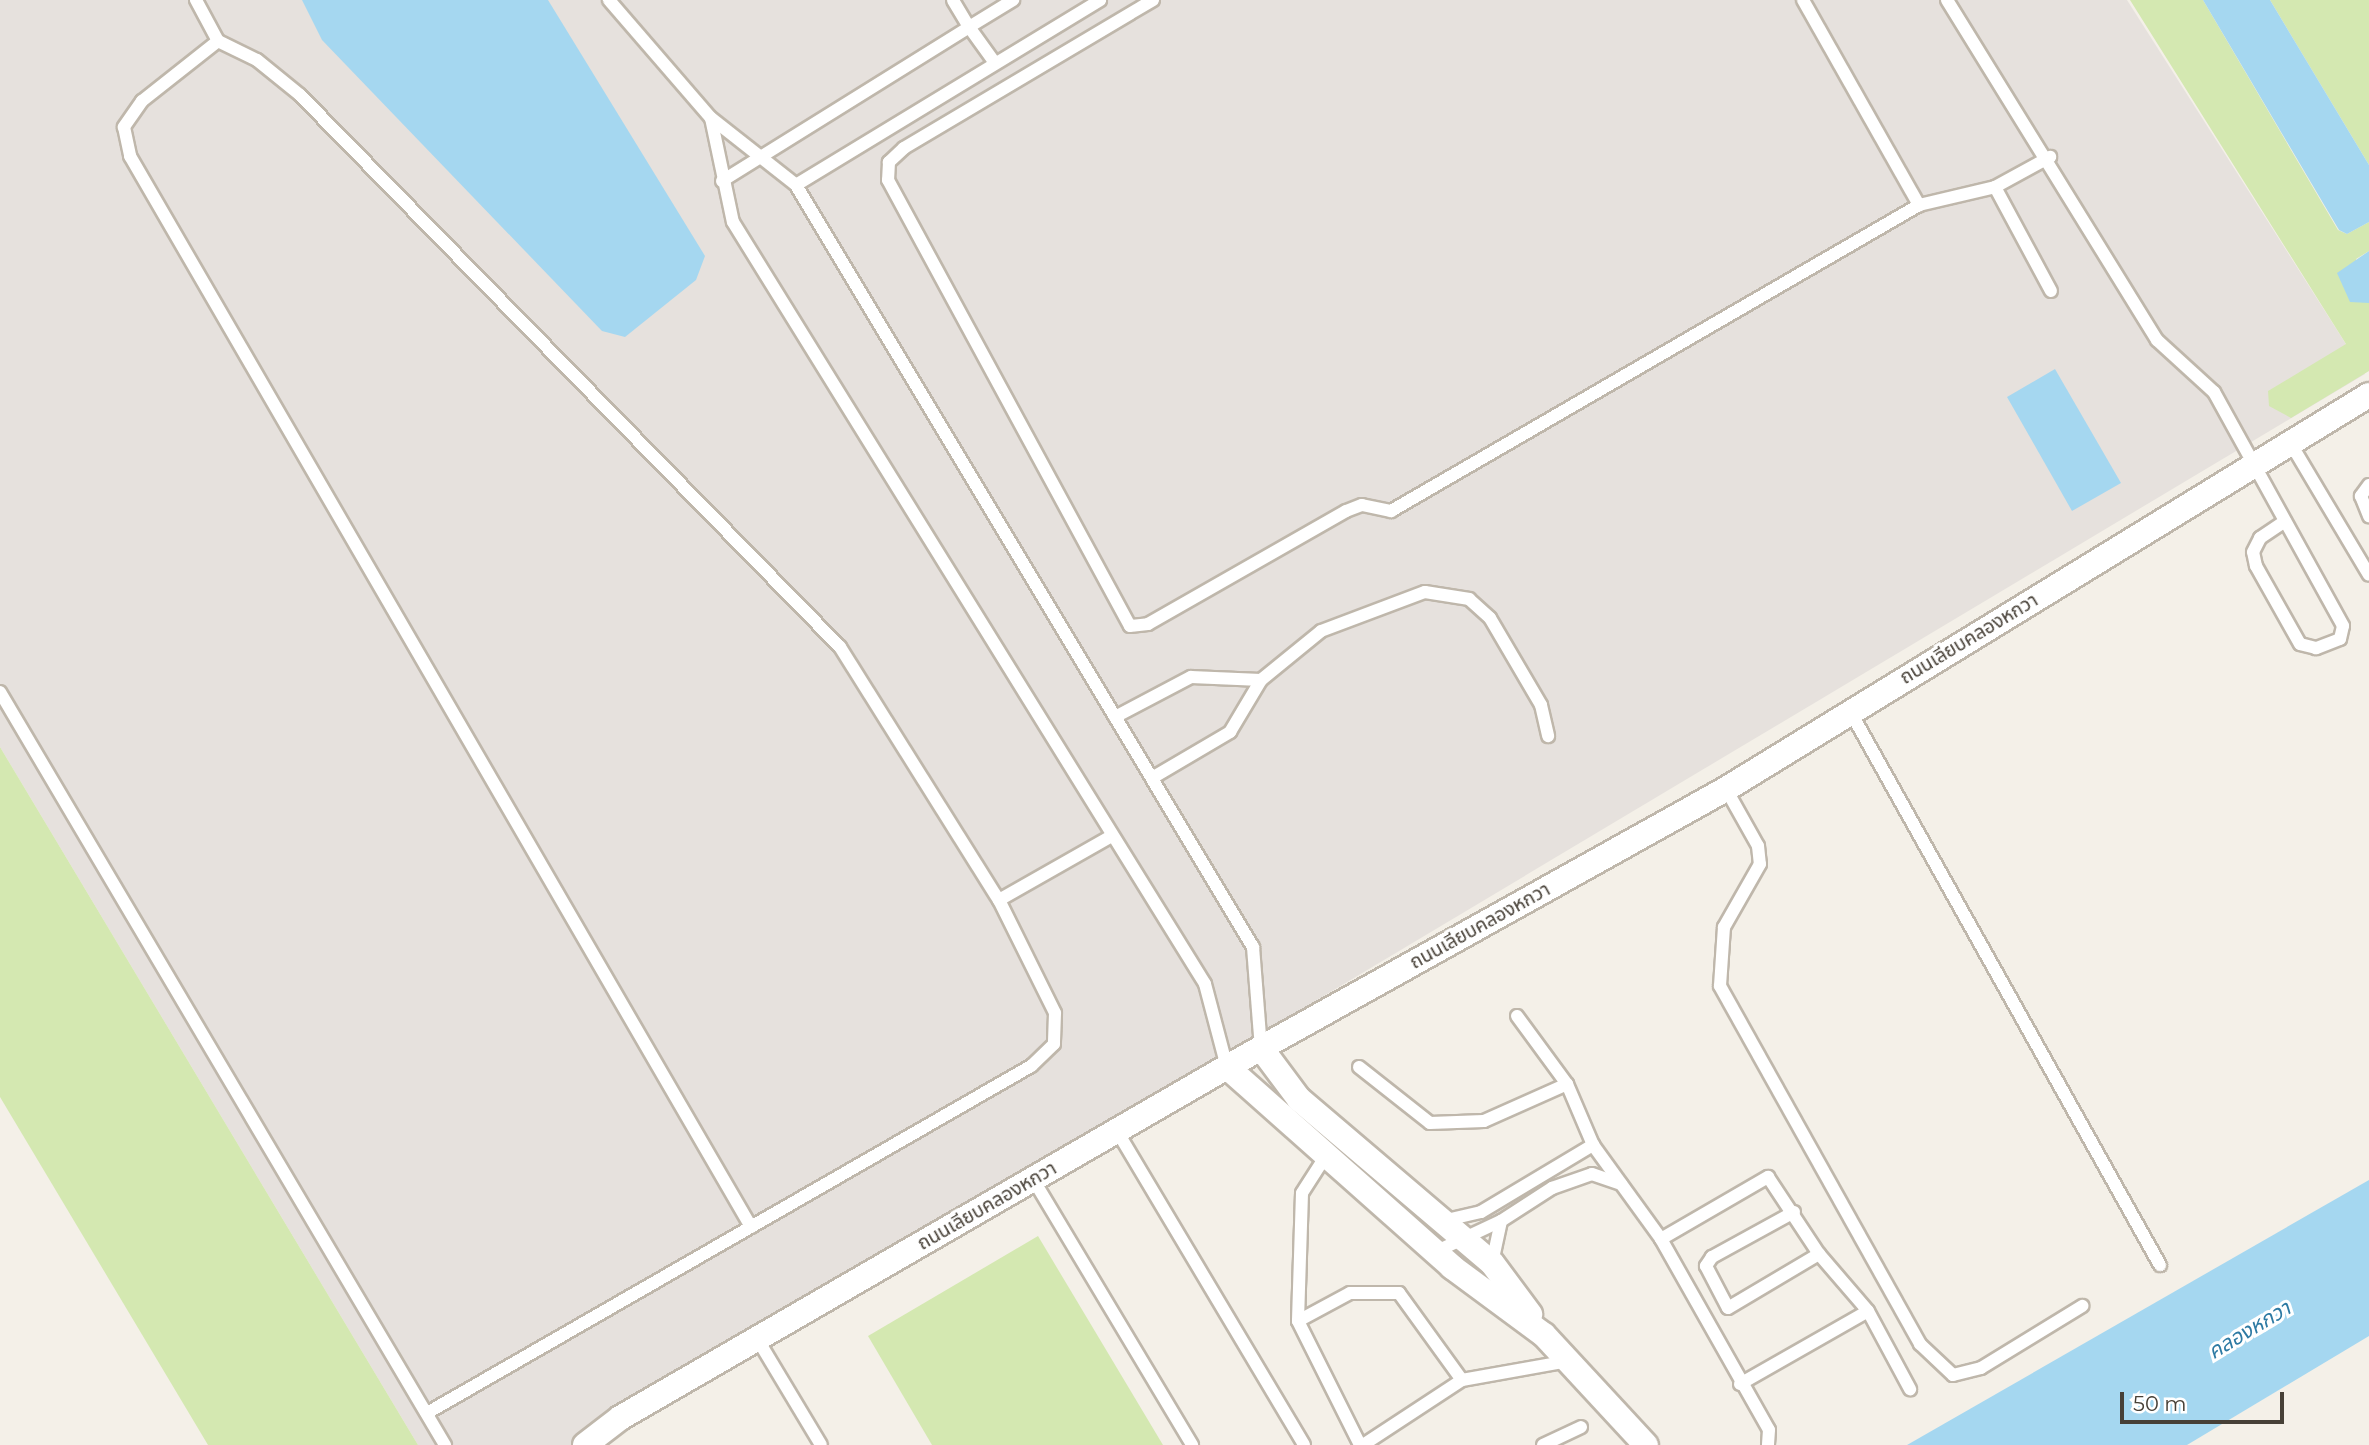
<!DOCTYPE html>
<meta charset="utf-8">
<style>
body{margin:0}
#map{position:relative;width:2369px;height:1445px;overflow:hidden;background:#f4f0e8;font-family:Montserrat,"Noto Sans Thai",sans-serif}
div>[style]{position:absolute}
.industrial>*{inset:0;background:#e6e1dd}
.green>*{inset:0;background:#d4e8b1}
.water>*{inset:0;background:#a5d7f0}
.roads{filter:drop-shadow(2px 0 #bfb7ab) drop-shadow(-2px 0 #bfb7ab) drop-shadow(0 2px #bfb7ab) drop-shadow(0 -2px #bfb7ab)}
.service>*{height:12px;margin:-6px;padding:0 6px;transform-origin:6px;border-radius:6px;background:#fff}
.minor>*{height:24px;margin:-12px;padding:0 12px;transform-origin:12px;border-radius:12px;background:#fff}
span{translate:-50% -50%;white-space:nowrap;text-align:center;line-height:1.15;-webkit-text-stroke:6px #fff;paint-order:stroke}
.street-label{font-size:19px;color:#474037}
.water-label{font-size:21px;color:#2d7aa3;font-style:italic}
.scale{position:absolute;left:2120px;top:1392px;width:164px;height:32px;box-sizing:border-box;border:4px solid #474037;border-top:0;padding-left:9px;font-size:21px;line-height:24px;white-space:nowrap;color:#474037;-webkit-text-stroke:5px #fff;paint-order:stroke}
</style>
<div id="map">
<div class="industrial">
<i style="clip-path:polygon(0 0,2127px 0,2365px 374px,572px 1445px,418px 1445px,0 747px)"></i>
</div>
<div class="green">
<i style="clip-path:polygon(2130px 0,2203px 0,2338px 230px,2347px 234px,2369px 222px,2369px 251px,2356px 259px,2369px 303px,2369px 371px,2291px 418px,2269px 406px,2268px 391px,2346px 344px)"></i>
<i style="clip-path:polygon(2270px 0,2369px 0,2369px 165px)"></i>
<i style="clip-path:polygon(0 747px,418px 1445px,208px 1445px,0 1097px)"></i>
<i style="clip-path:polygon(1038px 1236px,1163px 1445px,932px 1445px,868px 1336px)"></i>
</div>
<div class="water">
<i style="clip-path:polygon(302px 0,548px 0,705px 256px,696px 280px,625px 337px,602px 331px,322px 40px)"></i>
<i style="clip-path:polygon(2203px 0,2270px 0,2369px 165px,2369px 222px,2347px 234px,2339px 230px)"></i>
<i style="clip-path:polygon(2369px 251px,2369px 303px,2350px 302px,2337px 273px)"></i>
<i style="clip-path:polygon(2055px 369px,2121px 483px,2072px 511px,2007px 397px)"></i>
<i style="clip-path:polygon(2369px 1180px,2369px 1336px,2187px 1445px,1907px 1445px)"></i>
</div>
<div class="roads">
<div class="service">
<i style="left:196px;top:0;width:47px;rotate:61.8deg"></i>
<i style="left:218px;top:41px;width:43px;rotate:26deg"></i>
<i style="left:257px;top:60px;width:55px;rotate:39.1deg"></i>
<i style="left:300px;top:95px;width:772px;rotate:45.63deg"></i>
<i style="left:840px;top:647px;width:299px;rotate:57.9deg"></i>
<i style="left:999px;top:900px;width:126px;rotate:63.6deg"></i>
<i style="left:1055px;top:1013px;width:31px;rotate:92deg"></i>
<i style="left:1054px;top:1044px;width:32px;rotate:136deg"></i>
<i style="left:1031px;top:1066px;width:697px;rotate:150.12deg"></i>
<i style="left:609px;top:0;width:156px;rotate:49.2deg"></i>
<i style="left:711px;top:118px;width:108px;rotate:38.2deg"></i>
<i style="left:796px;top:185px;width:889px;rotate:59.05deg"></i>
<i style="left:1253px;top:947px;width:101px;rotate:85.5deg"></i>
<i style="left:1153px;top:0;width:290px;rotate:149.3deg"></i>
<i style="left:904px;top:148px;width:21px;rotate:137deg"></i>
<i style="left:889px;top:162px;width:18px;rotate:93deg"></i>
<i style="left:888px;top:180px;width:507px;rotate:61.52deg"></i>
<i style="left:1130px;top:626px;width:18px;rotate:-6deg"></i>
<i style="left:1148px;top:624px;width:228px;rotate:-29.7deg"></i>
<i style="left:1346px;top:511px;width:17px;rotate:-21deg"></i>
<i style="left:1362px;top:505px;width:30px;rotate:12deg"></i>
<i style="left:1391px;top:511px;width:610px;rotate:-30.09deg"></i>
<i style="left:1919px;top:205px;width:78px;rotate:-13.3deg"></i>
<i style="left:1995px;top:187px;width:63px;rotate:-28.6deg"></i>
<i style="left:1803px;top:0;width:236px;rotate:60.5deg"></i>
<i style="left:1947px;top:0;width:400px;rotate:58.3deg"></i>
<i style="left:2157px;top:340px;width:77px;rotate:42.4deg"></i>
<i style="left:2214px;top:392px;width:267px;rotate:61.1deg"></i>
<i style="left:2343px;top:626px;width:13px;rotate:103deg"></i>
<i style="left:2340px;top:639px;width:26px;rotate:159deg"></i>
<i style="left:2316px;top:648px;width:16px;rotate:-166deg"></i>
<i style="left:2300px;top:644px;width:90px;rotate:-119.4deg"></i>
<i style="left:2256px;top:566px;width:14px;rotate:-102deg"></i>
<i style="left:2253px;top:552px;width:16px;rotate:-63deg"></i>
<i style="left:2260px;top:538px;width:30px;rotate:-34deg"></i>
<i style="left:218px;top:41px;width:97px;rotate:141.7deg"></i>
<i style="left:142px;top:101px;width:32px;rotate:125deg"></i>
<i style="left:124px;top:127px;width:30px;rotate:78deg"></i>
<i style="left:130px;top:156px;width:1238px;rotate:59.89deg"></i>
<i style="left:995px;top:63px;width:44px;rotate:-125.8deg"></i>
<i style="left:969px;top:27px;width:52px;rotate:-31.5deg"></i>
<i style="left:711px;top:118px;width:106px;rotate:78.1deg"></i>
<i style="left:733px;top:222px;width:896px;rotate:58.22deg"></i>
<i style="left:1205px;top:984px;width:86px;rotate:75.2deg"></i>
<i style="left:722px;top:181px;width:291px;rotate:-31.9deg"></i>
<i style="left:969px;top:27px;width:31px;rotate:-121deg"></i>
<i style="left:796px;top:185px;width:356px;rotate:-31.3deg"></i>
<i style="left:1995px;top:187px;width:118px;rotate:61.7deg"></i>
<i style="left:2291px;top:444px;width:152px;rotate:59.2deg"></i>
<i style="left:2369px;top:485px;width:14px;rotate:126deg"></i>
<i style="left:2361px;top:496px;width:22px;rotate:68deg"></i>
<i style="left:0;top:692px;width:875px;rotate:59.42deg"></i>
<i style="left:1850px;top:711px;width:635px;rotate:60.77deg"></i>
<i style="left:1115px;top:717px;width:86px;rotate:-27.8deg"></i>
<i style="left:1191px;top:677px;width:70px;rotate:2.5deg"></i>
<i style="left:1152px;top:778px;width:91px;rotate:-30.5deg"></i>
<i style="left:1230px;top:732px;width:61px;rotate:-59.2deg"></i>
<i style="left:1261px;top:680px;width:77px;rotate:-39.2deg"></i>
<i style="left:1321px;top:631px;width:111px;rotate:-20.6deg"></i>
<i style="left:1425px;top:592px;width:45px;rotate:9deg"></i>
<i style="left:1469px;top:599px;width:28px;rotate:42deg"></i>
<i style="left:1490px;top:618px;width:101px;rotate:59.6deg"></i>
<i style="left:1541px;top:705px;width:32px;rotate:77deg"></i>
<i style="left:1726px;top:789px;width:65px;rotate:60.7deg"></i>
<i style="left:1758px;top:846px;width:18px;rotate:84deg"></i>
<i style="left:1760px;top:864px;width:73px;rotate:119.7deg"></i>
<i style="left:1724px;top:927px;width:59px;rotate:93.9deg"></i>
<i style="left:1720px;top:986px;width:410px;rotate:60.8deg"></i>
<i style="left:1920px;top:1344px;width:45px;rotate:43.2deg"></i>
<i style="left:1953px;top:1375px;width:29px;rotate:-14deg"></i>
<i style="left:1981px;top:1368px;width:119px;rotate:-31.5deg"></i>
<i style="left:999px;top:900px;width:128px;rotate:-29.6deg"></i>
<i style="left:1517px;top:1016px;width:84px;rotate:53.7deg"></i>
<i style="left:1567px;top:1084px;width:66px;rotate:66.9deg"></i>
<i style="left:1593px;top:1145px;width:116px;rotate:54.1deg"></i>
<i style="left:1661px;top:1239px;width:219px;rotate:60.5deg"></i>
<i style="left:1769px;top:1430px;width:15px;rotate:94deg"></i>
<i style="left:1359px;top:1067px;width:90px;rotate:38.3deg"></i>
<i style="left:1430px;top:1123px;width:54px;rotate:-2.1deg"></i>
<i style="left:1484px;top:1121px;width:91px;rotate:-24deg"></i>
<i style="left:1117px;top:1131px;width:365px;rotate:59.2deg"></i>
<i style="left:1327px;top:1154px;width:46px;rotate:122.7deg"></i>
<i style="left:1302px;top:1193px;width:128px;rotate:91.8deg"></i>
<i style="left:1298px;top:1321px;width:139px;rotate:63.4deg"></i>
<i style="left:1033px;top:1179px;width:310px;rotate:59.1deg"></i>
<i style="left:1794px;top:1212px;width:94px;rotate:151.2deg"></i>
<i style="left:1712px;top:1257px;width:11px;rotate:124deg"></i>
<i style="left:1706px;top:1266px;width:47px;rotate:62.4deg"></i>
<i style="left:1728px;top:1308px;width:106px;rotate:-30.7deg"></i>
<i style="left:1442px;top:1221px;width:40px;rotate:-13deg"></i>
<i style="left:1481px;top:1212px;width:131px;rotate:-30.9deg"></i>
<i style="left:1661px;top:1239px;width:124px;rotate:-30.1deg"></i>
<i style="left:1768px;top:1177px;width:92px;rotate:56.5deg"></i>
<i style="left:1819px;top:1254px;width:75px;rotate:49.3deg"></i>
<i style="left:1868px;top:1311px;width:89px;rotate:61.7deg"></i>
<i style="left:1435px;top:1252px;width:73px;rotate:-25.2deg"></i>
<i style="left:1492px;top:1263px;width:43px;rotate:-77.9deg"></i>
<i style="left:1501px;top:1221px;width:61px;rotate:-32.9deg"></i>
<i style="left:1552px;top:1188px;width:42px;rotate:-19.3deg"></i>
<i style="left:1592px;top:1174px;width:31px;rotate:19deg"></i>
<i style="left:1298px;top:1321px;width:59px;rotate:-28.3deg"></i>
<i style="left:1350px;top:1293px;width:49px"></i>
<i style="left:1399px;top:1293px;width:107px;rotate:54.1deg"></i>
<i style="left:758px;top:1340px;width:122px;rotate:59deg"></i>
<i style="left:1740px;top:1384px;width:147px;rotate:-29.7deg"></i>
<i style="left:1363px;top:1445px;width:118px;rotate:-33.3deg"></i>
<i style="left:1462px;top:1380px;width:109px;rotate:-10.1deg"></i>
<i style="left:1543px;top:1445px;width:42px;rotate:-25.3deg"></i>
</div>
<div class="minor">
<i style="left:1261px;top:1048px;width:64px;rotate:53.3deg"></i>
<i style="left:1299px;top:1099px;width:253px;rotate:40.4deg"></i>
<i style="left:1492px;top:1263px;width:64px;rotate:53.3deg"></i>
<i style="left:1227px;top:1067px;width:301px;rotate:41.6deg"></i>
<i style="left:1452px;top:1267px;width:114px;rotate:36.5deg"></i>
<i style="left:1544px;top:1335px;width:150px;rotate:47.2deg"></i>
<i style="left:585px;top:1445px;width:44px;rotate:-37.6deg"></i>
<i style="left:620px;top:1418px;width:701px;rotate:-30.04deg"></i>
<i style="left:1227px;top:1067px;width:571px;rotate:-29.12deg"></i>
<i style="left:1726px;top:789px;width:754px;rotate:-31.5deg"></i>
</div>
</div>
<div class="street-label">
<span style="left:1969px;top:639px;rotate:-31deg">ถนนเลียบคลองหกวา</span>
<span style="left:1480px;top:926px;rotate:-29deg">ถนนเลียบคลองหกวา</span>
<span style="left:987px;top:1206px;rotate:-30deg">ถนนเลียบคลองหกวา</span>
</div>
<div class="water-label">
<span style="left:2249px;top:1330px;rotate:-31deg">คลองหกวา</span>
</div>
<div class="scale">50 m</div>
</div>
